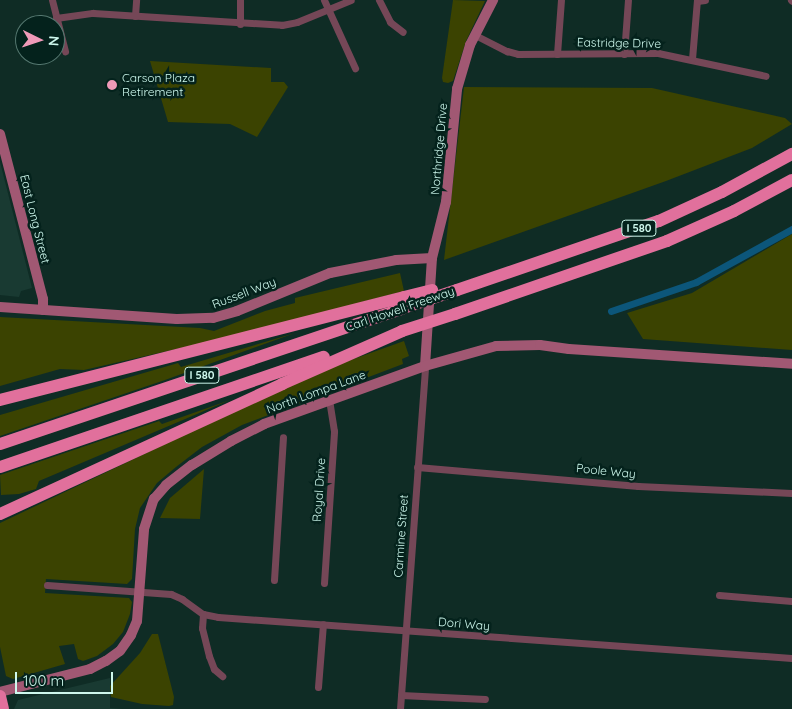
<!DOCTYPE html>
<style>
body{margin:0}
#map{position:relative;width:792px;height:709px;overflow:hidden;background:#0f2c25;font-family:Quicksand,sans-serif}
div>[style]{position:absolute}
.built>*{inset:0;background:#193a32}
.green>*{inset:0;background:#3b4301}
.canal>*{height:7px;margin:-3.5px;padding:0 3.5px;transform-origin:3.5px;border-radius:3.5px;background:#0c567a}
.street>*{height:7px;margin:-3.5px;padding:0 3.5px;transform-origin:3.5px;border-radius:3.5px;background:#754757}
.secondary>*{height:10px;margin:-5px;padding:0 5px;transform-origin:5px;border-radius:5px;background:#a15873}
.highway>*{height:12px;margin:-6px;padding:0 6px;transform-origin:6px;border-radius:6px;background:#e1709c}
.highway-bridge>*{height:12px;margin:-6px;padding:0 6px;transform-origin:6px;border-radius:6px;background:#e1709c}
.dots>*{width:14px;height:14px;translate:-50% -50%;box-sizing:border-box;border:2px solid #04221c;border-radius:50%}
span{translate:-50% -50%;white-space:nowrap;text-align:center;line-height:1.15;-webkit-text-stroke:5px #04221c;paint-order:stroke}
.shield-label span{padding:1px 4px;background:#04221c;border:1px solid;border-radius:4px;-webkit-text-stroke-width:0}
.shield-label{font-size:11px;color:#cef8ed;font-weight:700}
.street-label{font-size:12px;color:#cef8ed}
.poi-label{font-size:12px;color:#cef8ed}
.left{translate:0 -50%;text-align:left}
.north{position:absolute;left:15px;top:15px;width:50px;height:50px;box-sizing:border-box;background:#04221c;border:1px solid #557870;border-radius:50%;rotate:94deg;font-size:14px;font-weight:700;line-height:20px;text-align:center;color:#cef8ed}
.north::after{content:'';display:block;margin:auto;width:18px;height:22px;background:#ef9ab8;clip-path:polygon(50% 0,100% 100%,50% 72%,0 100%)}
.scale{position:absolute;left:15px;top:672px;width:98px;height:22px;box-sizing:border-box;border:2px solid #cef8ed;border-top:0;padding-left:6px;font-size:15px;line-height:18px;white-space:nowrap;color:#cef8ed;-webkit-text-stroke:4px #04221c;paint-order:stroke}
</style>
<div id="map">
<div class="built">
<i style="clip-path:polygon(0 162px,32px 288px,21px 291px,19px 297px,0 295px)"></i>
<i style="clip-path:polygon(110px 678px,110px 708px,123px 709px,14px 709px,18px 700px)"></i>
</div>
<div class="green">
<i style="clip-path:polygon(453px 0,485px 1px,466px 41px,453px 81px,448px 83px,443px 82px,442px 78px)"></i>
<i style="clip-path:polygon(150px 61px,271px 68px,271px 82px,284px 82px,288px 87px,257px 137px,230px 124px,168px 122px)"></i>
<i style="clip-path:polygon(464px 87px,652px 88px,785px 118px,792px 124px,752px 148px,666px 181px,444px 260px)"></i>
<i style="clip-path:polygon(792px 234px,792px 350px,643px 339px,627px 313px,692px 293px)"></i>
<i style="clip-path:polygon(400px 273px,404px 291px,229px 337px,84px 370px,60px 369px,0 386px,0 317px,200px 328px,214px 331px,265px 311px,295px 303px,295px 298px)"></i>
<i style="clip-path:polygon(295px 333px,165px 380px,0 436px,0 415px,178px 363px,181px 367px)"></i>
<i style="clip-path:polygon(404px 341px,409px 356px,402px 359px,403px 364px,242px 425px,202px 447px,176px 467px,157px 483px,140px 508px,135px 529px,132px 579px,127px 584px,46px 579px,45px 593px,129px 598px,132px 602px,130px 614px,123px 632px,113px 644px,97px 656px,83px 661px,78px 659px,74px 644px,59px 646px,65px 664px,13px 679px,6px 676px,0 647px,0 523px,180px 437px,334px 366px)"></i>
<i style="clip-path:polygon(230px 400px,39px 481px,36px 489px,19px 494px,1px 495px,0 475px,159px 421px,162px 424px)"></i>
<i style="clip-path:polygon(204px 469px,200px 519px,160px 518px,170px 498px)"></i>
<i style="clip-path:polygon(152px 634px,158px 634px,174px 697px,173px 705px,169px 706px,142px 704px,111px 697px,110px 686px,140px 653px)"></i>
</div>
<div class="canal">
<i style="left:611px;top:311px;width:90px;rotate:-18.8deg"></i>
<i style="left:696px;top:282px;width:110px;rotate:-28.9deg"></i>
</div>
<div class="street">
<i style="left:52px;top:0;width:53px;rotate:75.7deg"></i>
<i style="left:324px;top:0;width:75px;rotate:65.5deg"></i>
<i style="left:379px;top:0;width:25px;rotate:63deg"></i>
<i style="left:390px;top:22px;width:16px;rotate:38deg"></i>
<i style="left:791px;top:0;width:1px;rotate:45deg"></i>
<i style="left:697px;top:1px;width:8px;rotate:-7deg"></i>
<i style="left:135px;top:16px;width:16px;rotate:-86deg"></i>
<i style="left:56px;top:18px;width:37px;rotate:-8deg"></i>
<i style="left:93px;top:13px;width:189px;rotate:3.6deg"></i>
<i style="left:282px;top:25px;width:15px;rotate:-11deg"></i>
<i style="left:297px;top:22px;width:58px;rotate:-22.2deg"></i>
<i style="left:240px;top:24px;width:24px;rotate:-90deg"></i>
<i style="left:475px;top:35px;width:36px;rotate:27deg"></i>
<i style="left:507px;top:51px;width:11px;rotate:15deg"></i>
<i style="left:518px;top:54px;width:140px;rotate:-0.4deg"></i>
<i style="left:658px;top:53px;width:110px;rotate:12deg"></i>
<i style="left:557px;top:54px;width:54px;rotate:-85.8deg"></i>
<i style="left:624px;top:54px;width:54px;rotate:-85.8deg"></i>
<i style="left:692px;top:59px;width:59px;rotate:-85.2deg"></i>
<i style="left:417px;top:467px;width:222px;rotate:4.9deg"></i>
<i style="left:638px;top:486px;width:154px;rotate:2.6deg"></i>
<i style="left:274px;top:580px;width:143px;rotate:-86.4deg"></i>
<i style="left:324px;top:583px;width:152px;rotate:-86.2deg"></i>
<i style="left:334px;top:431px;width:31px;rotate:-99deg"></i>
<i style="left:47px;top:585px;width:124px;rotate:4.2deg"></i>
<i style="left:171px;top:594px;width:12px;rotate:24deg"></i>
<i style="left:182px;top:599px;width:26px;rotate:36deg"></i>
<i style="left:203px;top:614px;width:15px;rotate:11deg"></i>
<i style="left:218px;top:617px;width:575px;rotate:4.09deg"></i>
<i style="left:719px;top:595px;width:73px;rotate:4.7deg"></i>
<i style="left:203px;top:614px;width:14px;rotate:94deg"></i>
<i style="left:202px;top:628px;width:29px;rotate:76deg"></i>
<i style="left:209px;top:656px;width:14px;rotate:69deg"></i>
<i style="left:214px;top:669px;width:11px;rotate:41deg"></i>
<i style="left:318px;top:687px;width:63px;rotate:-85.5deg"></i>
<i style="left:401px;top:695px;width:84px;rotate:2.7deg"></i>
<i style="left:400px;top:709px;width:344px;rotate:-85.8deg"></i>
</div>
<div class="secondary">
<i style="left:0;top:134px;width:171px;rotate:75.4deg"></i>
<i style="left:43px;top:299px;width:11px;rotate:90deg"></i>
<i style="left:0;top:307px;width:177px;rotate:3.9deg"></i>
<i style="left:177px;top:319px;width:36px;rotate:-2deg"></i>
<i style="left:213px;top:318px;width:25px;rotate:-16deg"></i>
<i style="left:237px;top:311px;width:100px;rotate:-22.2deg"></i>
<i style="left:330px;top:273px;width:67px;rotate:-11.1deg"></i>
<i style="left:396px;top:260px;width:36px;rotate:-3deg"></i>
<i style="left:425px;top:366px;width:108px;rotate:-86.3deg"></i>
<i style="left:432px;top:258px;width:58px;rotate:-76deg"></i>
<i style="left:446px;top:202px;width:114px;rotate:-84.4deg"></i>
<i style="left:457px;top:89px;width:46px;rotate:-73.5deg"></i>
<i style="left:470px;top:45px;width:51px;rotate:-62.9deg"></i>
<i style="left:0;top:692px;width:93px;rotate:-14.3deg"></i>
<i style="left:90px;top:669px;width:18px;rotate:-27deg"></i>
<i style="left:106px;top:661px;width:17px;rotate:-36deg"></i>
<i style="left:120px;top:651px;width:19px;rotate:-55deg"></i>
<i style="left:131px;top:635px;width:15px;rotate:-67deg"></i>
<i style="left:137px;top:621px;width:92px;rotate:-85.6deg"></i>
<i style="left:144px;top:529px;width:32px;rotate:-72deg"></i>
<i style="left:154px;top:499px;width:18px;rotate:-49deg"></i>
<i style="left:166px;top:485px;width:33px;rotate:-38deg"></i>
<i style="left:192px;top:465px;width:46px;rotate:-31.6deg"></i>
<i style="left:231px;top:441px;width:37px;rotate:-27deg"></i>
<i style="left:264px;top:424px;width:171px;rotate:-19.8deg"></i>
<i style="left:425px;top:366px;width:74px;rotate:-15.7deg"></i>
<i style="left:496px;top:346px;width:44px;rotate:-1.3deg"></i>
<i style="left:540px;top:345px;width:29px;rotate:8deg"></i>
<i style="left:569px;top:349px;width:224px;rotate:3.8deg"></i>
</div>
<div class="highway">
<i style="left:457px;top:290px;width:213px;rotate:-18.9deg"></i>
<i style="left:659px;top:221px;width:69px;rotate:-24.7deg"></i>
<i style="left:722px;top:192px;width:80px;rotate:-28.5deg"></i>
<i style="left:455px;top:314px;width:224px;rotate:-19deg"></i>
<i style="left:667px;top:241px;width:73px;rotate:-24.1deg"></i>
<i style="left:734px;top:211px;width:66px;rotate:-28.1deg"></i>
<i style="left:0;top:400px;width:417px;rotate:-14.3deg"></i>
<i style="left:0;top:444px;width:425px;rotate:-18.6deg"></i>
<i style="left:0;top:467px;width:342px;rotate:-18.8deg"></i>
<i style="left:0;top:514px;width:311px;rotate:-24.7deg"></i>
<i style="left:282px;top:384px;width:131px;rotate:-23.8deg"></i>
<i style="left:0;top:696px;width:13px;rotate:77deg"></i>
</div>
<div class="highway-bridge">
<i style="left:404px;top:297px;width:29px;rotate:-14deg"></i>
<i style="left:403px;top:308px;width:57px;rotate:-18.4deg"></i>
<i style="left:402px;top:331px;width:56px;rotate:-17.8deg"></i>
</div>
<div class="dots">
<i style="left:112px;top:85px;background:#ef9ab8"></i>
</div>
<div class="shield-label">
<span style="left:639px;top:228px">I 580</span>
<span style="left:202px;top:375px">I 580</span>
</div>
<div class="street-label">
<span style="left:619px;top:43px;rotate:1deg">Eastridge Drive</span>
<span style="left:439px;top:149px;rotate:-85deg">Northridge Drive</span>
<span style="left:35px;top:219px;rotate:76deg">East Long Street</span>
<span style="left:244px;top:293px;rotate:-21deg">Russell Way</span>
<span style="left:400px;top:309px;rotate:-19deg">Carl Howell Freeway</span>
<span style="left:316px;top:392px;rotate:-20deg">North Lompa Lane</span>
<span style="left:606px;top:471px;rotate:6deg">Poole Way</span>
<span style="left:319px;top:490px;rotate:-86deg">Royal Drive</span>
<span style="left:401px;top:536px;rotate:-86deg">Carmine Street</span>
<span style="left:464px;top:624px;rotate:5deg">Dori Way</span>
</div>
<div class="poi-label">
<span class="left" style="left:122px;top:85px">Carson Plaza<br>Retirement</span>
</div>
<div class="north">N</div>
<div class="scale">100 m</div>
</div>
